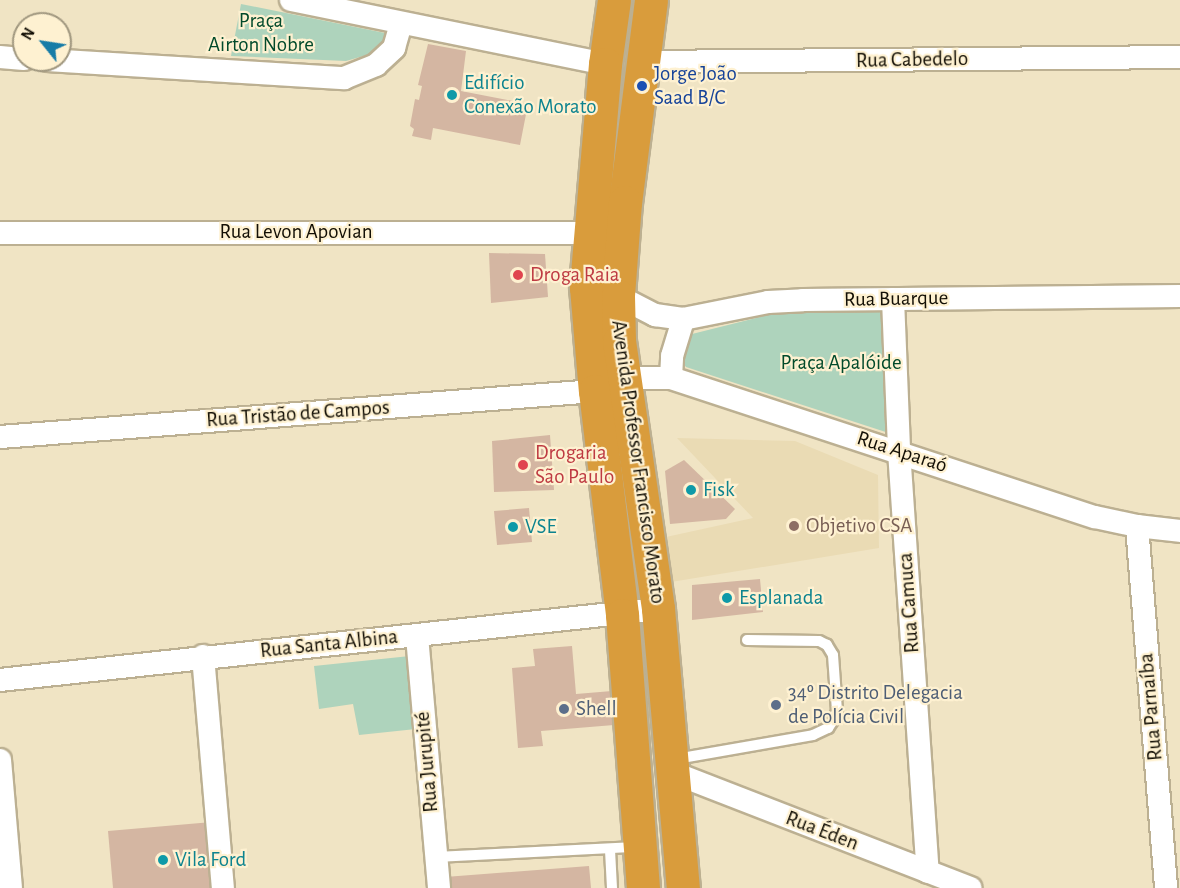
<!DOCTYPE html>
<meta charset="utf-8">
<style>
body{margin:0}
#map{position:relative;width:1180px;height:888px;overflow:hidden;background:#f0e4c4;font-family:"Alegreya Sans",sans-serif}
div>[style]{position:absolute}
.built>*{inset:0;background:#eadbb4}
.green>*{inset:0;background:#aed3bc}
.building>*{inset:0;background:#d4b6a2}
.roads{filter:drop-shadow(2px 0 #bcb092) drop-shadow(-2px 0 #bcb092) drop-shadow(0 2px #bcb092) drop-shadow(0 -2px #bcb092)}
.lane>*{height:10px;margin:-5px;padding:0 5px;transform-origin:5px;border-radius:5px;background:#fff}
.street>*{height:22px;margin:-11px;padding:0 11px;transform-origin:11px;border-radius:11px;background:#fff}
.highway>*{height:33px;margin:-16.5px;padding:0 16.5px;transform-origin:16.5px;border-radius:16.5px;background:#d99c3c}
.dots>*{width:16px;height:16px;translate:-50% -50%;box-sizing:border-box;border:3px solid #fef1d1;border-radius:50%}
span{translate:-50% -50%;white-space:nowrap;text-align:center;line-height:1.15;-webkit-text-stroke:4.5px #fef1d1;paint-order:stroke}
.park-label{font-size:21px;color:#024a2b}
.street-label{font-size:21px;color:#130f05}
.transit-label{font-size:21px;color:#164399}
.left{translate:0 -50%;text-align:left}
.culture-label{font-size:21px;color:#0d838f}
.health-label{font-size:21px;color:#be3a42}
.education-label{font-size:21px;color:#785e54}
.service-label{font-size:21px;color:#4e5e75}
.north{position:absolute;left:12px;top:12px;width:60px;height:60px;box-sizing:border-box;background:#fef1d1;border:2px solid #a0977f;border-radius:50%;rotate:300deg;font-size:16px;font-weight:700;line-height:24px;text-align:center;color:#130f05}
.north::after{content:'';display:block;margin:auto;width:21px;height:27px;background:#177ca7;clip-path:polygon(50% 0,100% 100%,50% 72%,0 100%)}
</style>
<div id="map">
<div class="built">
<i style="clip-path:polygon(677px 438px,795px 441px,878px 475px,879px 548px,671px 582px,666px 537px,753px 518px)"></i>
</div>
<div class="green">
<i style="clip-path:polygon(241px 4px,385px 33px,383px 46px,374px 53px,346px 61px,231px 56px)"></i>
<i style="clip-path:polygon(788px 310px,893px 310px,901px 437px,686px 367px,674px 352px,680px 337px)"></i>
<i style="clip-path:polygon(410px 656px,416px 729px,359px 735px,353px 704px,319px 709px,314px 666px)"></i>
</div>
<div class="building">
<i style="clip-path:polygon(428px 44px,466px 51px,461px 91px,528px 104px,520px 145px,433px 128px,431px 140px,412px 136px,414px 129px,410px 126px,415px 99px,419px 100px,422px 86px,418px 85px)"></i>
<i style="clip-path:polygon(489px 253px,545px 254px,548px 297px,491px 303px)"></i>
<i style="clip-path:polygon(550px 435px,554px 490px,494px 492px,492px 441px)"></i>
<i style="clip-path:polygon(684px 460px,735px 509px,726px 519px,670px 524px,665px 471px)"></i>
<i style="clip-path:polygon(529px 508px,532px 542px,497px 545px,494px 511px)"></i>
<i style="clip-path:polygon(760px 579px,763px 612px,692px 620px,692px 585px)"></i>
<i style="clip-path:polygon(572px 646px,576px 694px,612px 691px,614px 725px,541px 731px,543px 746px,518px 748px,512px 668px,535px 666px,533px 649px)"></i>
<i style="clip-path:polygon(212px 822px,218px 888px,113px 888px,108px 831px)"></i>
<i style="clip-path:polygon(589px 866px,591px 888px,446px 888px,445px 877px)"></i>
</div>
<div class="roads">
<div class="lane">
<i style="left:676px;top:759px;width:139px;rotate:-9.9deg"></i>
<i style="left:813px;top:735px;width:17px;rotate:-25deg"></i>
<i style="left:828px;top:728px;width:11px;rotate:-56deg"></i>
<i style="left:834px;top:719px;width:9px;rotate:-69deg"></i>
<i style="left:837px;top:711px;width:56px;rotate:-94.1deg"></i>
<i style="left:833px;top:655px;width:12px;rotate:-121deg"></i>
<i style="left:827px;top:645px;width:9px;rotate:-153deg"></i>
<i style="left:819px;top:641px;width:72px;rotate:-179.2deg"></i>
<i style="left:610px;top:850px;width:38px;rotate:87deg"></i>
<i style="left:436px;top:857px;width:200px;rotate:-2.9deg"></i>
</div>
<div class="street">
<i style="left:291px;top:0;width:320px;rotate:11.5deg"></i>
<i style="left:0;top:57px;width:24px;rotate:5deg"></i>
<i style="left:47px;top:60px;width:298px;rotate:3.5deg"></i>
<i style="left:344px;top:78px;width:35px;rotate:-22deg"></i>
<i style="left:376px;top:65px;width:25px;rotate:-43deg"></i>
<i style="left:394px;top:48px;width:25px;rotate:-74deg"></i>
<i style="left:644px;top:62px;width:536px;rotate:-0.53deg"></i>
<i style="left:0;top:233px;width:591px"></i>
<i style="left:618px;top:296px;width:42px;rotate:27.2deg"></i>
<i style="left:655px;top:315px;width:28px;rotate:8deg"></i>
<i style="left:683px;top:319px;width:87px;rotate:-11.3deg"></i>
<i style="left:768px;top:302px;width:35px;rotate:-3deg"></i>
<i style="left:803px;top:300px;width:377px;rotate:-0.6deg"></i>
<i style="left:893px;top:299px;width:152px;rotate:87.7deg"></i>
<i style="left:899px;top:451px;width:422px;rotate:86.1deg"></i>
<i style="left:623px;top:378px;width:48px"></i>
<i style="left:671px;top:378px;width:446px;rotate:18.2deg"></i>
<i style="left:1095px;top:517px;width:43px;rotate:12.1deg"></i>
<i style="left:1137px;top:526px;width:43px;rotate:6.6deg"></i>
<i style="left:671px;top:378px;width:22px;rotate:-87deg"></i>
<i style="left:672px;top:356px;width:39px;rotate:-73deg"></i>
<i style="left:0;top:437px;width:597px;rotate:-4.42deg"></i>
<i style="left:1137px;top:526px;width:363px;rotate:85.4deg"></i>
<i style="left:417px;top:636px;width:253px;rotate:85deg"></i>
<i style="left:203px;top:656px;width:233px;rotate:85.1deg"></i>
<i style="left:0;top:680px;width:662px;rotate:-6.16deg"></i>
<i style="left:0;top:760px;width:128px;rotate:85.1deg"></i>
<i style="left:674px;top:773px;width:318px;rotate:21.2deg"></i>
</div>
<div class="highway">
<i style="left:614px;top:0;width:65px;rotate:98deg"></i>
<i style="left:605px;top:64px;width:224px;rotate:94.9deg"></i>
<i style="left:586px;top:287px;width:104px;rotate:85.1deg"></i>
<i style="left:595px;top:391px;width:226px;rotate:83.1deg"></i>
<i style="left:622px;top:615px;width:274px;rotate:85.6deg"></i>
<i style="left:651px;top:0;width:204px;rotate:97.3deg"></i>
<i style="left:625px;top:202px;width:94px;rotate:94.3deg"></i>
<i style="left:618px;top:296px;width:45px;rotate:88.7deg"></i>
<i style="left:619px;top:341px;width:271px;rotate:81.7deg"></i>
<i style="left:658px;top:609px;width:280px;rotate:84.9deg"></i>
</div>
</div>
<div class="dots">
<i style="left:642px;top:86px;background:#1a4fb4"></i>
<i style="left:452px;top:95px;background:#0f9aa8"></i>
<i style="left:518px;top:275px;background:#e0444e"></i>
<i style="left:523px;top:465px;background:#e0444e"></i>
<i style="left:691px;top:490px;background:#0f9aa8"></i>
<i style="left:794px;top:526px;background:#8d6e63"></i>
<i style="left:513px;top:527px;background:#0f9aa8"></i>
<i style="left:727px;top:598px;background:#0f9aa8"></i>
<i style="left:776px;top:705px;background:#5c6f8a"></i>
<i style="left:564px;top:709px;background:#5c6f8a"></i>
<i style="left:163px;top:860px;background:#0f9aa8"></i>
</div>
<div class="park-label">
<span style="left:261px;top:33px">Praça<br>Airton Nobre</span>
<span style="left:841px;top:363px">Praça Apalóide</span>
</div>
<div class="street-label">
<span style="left:912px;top:60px;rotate:-1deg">Rua Cabedelo</span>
<span style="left:296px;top:232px">Rua Levon Apovian</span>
<span style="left:896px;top:299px;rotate:-1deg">Rua Buarque</span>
<span style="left:298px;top:414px;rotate:-4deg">Rua Tristão de Campos</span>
<span style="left:902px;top:452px;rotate:18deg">Rua Aparaó</span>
<span style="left:638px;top:462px;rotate:82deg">Avenida Professor Francisco Morato</span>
<span style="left:909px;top:603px;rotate:-94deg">Rua Camuca</span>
<span style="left:329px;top:644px;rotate:-6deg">Rua Santa Albina</span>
<span style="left:1151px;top:707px;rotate:-95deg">Rua Parnaíba</span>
<span style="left:427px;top:762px;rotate:-95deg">Rua Jurupité</span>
<span style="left:822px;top:831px;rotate:21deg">Rua Éden</span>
</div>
<div class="transit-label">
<span class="left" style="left:654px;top:86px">Jorge João<br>Saad B/C</span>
</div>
<div class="culture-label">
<span class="left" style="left:464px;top:95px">Edifício<br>Conexão Morato</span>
<span class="left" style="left:703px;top:490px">Fisk</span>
<span class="left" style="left:525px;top:527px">VSE</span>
<span class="left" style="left:739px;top:598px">Esplanada</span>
<span class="left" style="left:175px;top:860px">Vila Ford</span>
</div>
<div class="health-label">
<span class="left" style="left:530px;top:275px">Droga Raia</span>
<span class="left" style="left:535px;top:465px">Drogaria<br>São Paulo</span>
</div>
<div class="education-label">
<span class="left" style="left:806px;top:526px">Objetivo CSA</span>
</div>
<div class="service-label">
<span class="left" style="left:788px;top:705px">34º Distrito Delegacia<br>de Polícia Civil</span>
<span class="left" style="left:576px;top:709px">Shell</span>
</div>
<div class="north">N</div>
</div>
